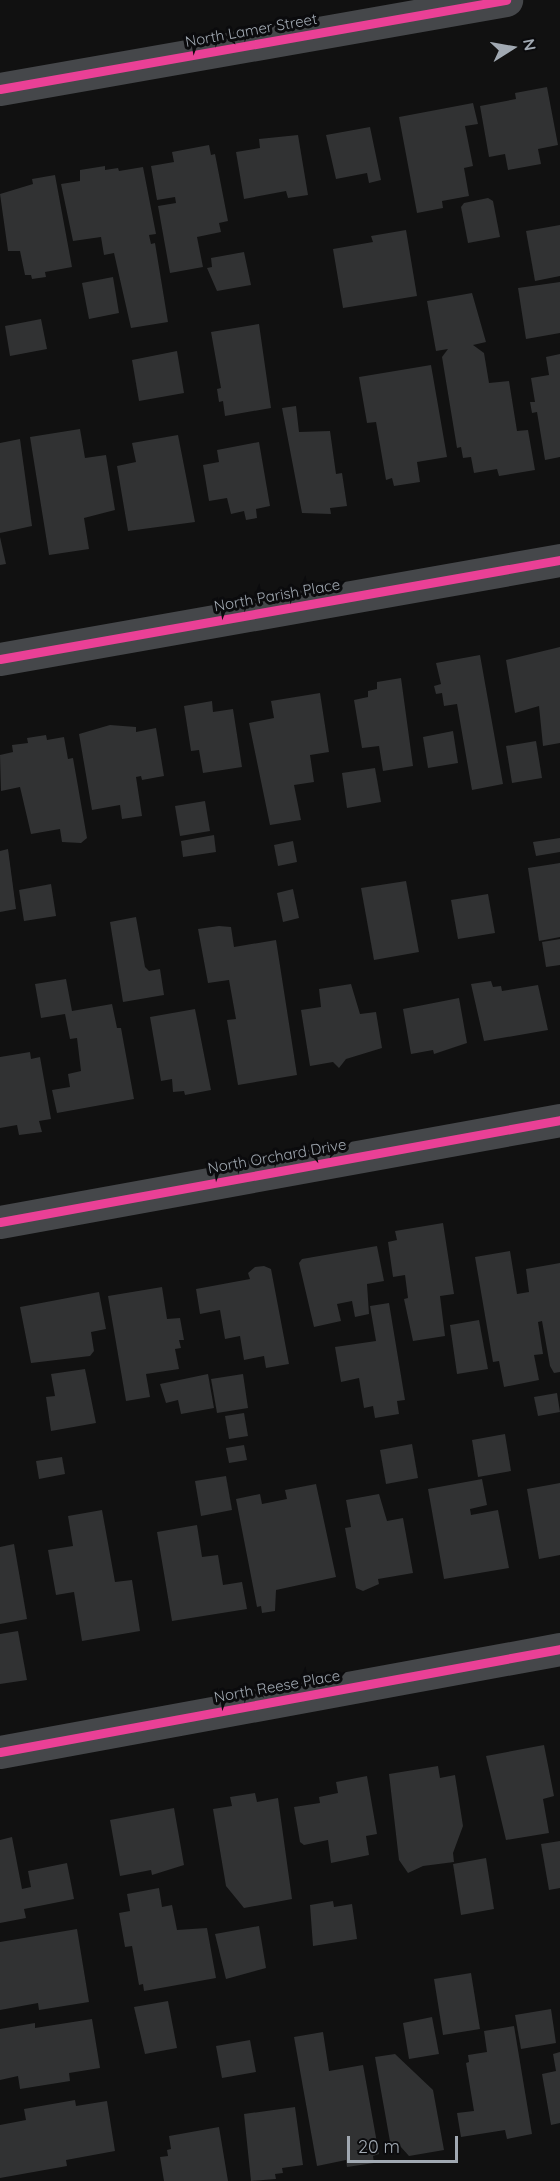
<!DOCTYPE html>
<style>
body{margin:0}
#map{position:relative;width:560px;height:2181px;overflow:hidden;background:#111;font-family:Quicksand,sans-serif}
div>[style]{position:absolute}
.building>*{inset:0;background:#313233}
.minor>*{height:33px;margin:-16.5px;padding:0 16.5px;transform-origin:16.5px;border-radius:16.5px;background:#45474a}
.cycleway>*{height:9px;margin:-4.5px;padding:0 4.5px;transform-origin:4.5px;border-radius:4.5px;background:#ea4096}
span{translate:-50% -50%;white-space:nowrap;text-align:center;line-height:1.15;-webkit-text-stroke:6px #0b0b0d;paint-order:stroke}
.street-label{font-size:15px;color:#a1a9b2}
.north{position:absolute;left:482px;top:18px;width:60px;height:60px;-webkit-text-stroke:4px #0b0b0d;paint-order:stroke;rotate:79deg;font-size:16px;font-weight:700;line-height:24px;text-align:center;color:#a1a9b2}
.north::after{content:'';display:block;margin:auto;width:21px;height:27px;background:#a1a9b2;clip-path:polygon(50% 0,100% 100%,50% 72%,0 100%)}
.scale{position:absolute;left:347px;top:2136px;width:111px;height:27px;box-sizing:border-box;border:3px solid #a1a9b2;border-top:0;padding-left:8px;font-size:18px;line-height:21px;white-space:nowrap;color:#a1a9b2;-webkit-text-stroke:4px #0b0b0d;paint-order:stroke}
</style>
<div id="map">
<div class="building">
<i style="clip-path:polygon(547px 87px,558px 145px,538px 149px,541px 164px,508px 170px,505px 154px,489px 157px,480px 106px,516px 99px,515px 93px)"></i>
<i style="clip-path:polygon(473px 103px,478px 124px,465px 126px,473px 166px,464px 168px,469px 196px,442px 201px,443px 208px,417px 213px,399px 117px)"></i>
<i style="clip-path:polygon(370px 127px,381px 180px,369px 183px,367px 173px,336px 179px,326px 135px)"></i>
<i style="clip-path:polygon(298px 135px,308px 195px,288px 198px,286px 191px,244px 199px,236px 152px,260px 148px,259px 139px)"></i>
<i style="clip-path:polygon(209px 145px,211px 155px,215px 154px,228px 221px,219px 223px,221px 232px,197px 237px,203px 267px,170px 273px,158px 206px,176px 203px,175px 197px,157px 200px,151px 166px,174px 162px,172px 152px)"></i>
<i style="clip-path:polygon(105px 166px,105px 170px,118px 168px,119px 171px,143px 167px,156px 234px,149px 235px,151px 244px,155px 243px,168px 322px,131px 328px,114px 253px,104px 255px,101px 237px,73px 241px,61px 184px,80px 181px,80px 170px)"></i>
<i style="clip-path:polygon(55px 175px,72px 267px,45px 272px,46px 277px,32px 279px,31px 275px,25px 275px,20px 251px,8px 251px,0 194px,33px 184px,32px 179px)"></i>
<i style="clip-path:polygon(488px 198px,493px 201px,500px 237px,468px 243px,461px 207px,464px 203px)"></i>
<i style="clip-path:polygon(560px 225px,560px 276px,535px 281px,526px 231px)"></i>
<i style="clip-path:polygon(406px 230px,417px 296px,343px 308px,333px 249px,373px 242px,371px 236px)"></i>
<i style="clip-path:polygon(244px 252px,251px 285px,217px 291px,207px 268px,212px 267px,211px 258px)"></i>
<i style="clip-path:polygon(113px 277px,119px 313px,89px 319px,82px 283px)"></i>
<i style="clip-path:polygon(560px 282px,560px 333px,526px 339px,518px 288px)"></i>
<i style="clip-path:polygon(472px 293px,486px 342px,473px 345px,484px 353px,489px 383px,509px 381px,517px 431px,528px 430px,535px 470px,499px 476px,497px 469px,474px 473px,471px 457px,463px 458px,461px 447px,457px 448px,442px 357px,448px 349px,436px 351px,427px 301px)"></i>
<i style="clip-path:polygon(41px 319px,47px 349px,10px 356px,5px 326px)"></i>
<i style="clip-path:polygon(259px 324px,271px 408px,225px 416px,223px 401px,219px 402px,217px 389px,221px 388px,211px 332px)"></i>
<i style="clip-path:polygon(177px 351px,184px 393px,139px 401px,132px 360px)"></i>
<i style="clip-path:polygon(560px 354px,560px 457px,545px 460px,537px 412px,532px 413px,530px 402px,535px 402px,531px 378px,549px 375px,546px 357px)"></i>
<i style="clip-path:polygon(431px 365px,447px 457px,417px 462px,420px 482px,394px 486px,392px 478px,386px 480px,376px 422px,367px 423px,359px 377px)"></i>
<i style="clip-path:polygon(296px 406px,299px 432px,330px 431px,336px 474px,342px 473px,347px 506px,330px 508px,331px 514px,302px 513px,282px 408px)"></i>
<i style="clip-path:polygon(80px 429px,85px 458px,106px 455px,115px 510px,84px 518px,89px 549px,49px 555px,30px 437px)"></i>
<i style="clip-path:polygon(178px 435px,195px 522px,128px 531px,117px 466px,136px 462px,132px 443px)"></i>
<i style="clip-path:polygon(20px 439px,32px 526px,0 533px,0 443px)"></i>
<i style="clip-path:polygon(259px 442px,270px 506px,256px 509px,257px 518px,246px 520px,244px 511px,231px 514px,227px 498px,209px 501px,203px 465px,219px 462px,217px 450px)"></i>
<i style="clip-path:polygon(0 537px,6px 564px,0 565px)"></i>
<i style="clip-path:polygon(560px 647px,560px 743px,543px 746px,539px 706px,515px 713px,506px 660px)"></i>
<i style="clip-path:polygon(480px 655px,503px 784px,472px 790px,457px 704px,444px 706px,442px 693px,436px 694px,434px 686px,441px 684px,436px 663px)"></i>
<i style="clip-path:polygon(401px 678px,413px 766px,383px 771px,379px 746px,362px 748px,354px 700px,368px 697px,368px 691px,377px 689px,377px 682px)"></i>
<i style="clip-path:polygon(320px 693px,329px 752px,310px 755px,314px 782px,294px 785px,301px 820px,270px 825px,249px 723px,274px 718px,271px 701px)"></i>
<i style="clip-path:polygon(212px 701px,213px 712px,233px 709px,242px 767px,203px 773px,199px 750px,191px 751px,184px 706px)"></i>
<i style="clip-path:polygon(110px 725px,136px 727px,136px 732px,156px 728px,164px 776px,142px 780px,141px 776px,136px 777px,142px 816px,122px 819px,120px 805px,92px 810px,79px 734px)"></i>
<i style="clip-path:polygon(453px 731px,458px 763px,428px 768px,423px 737px)"></i>
<i style="clip-path:polygon(46px 735px,47px 740px,64px 737px,68px 759px,73px 758px,87px 838px,81px 843px,62px 842px,60px 829px,31px 834px,20px 787px,1px 791px,0 755px,13px 752px,12px 745px,28px 743px,27px 738px)"></i>
<i style="clip-path:polygon(536px 741px,542px 778px,512px 783px,506px 746px)"></i>
<i style="clip-path:polygon(375px 768px,381px 802px,347px 808px,342px 773px)"></i>
<i style="clip-path:polygon(205px 801px,210px 831px,180px 836px,175px 806px)"></i>
<i style="clip-path:polygon(214px 835px,216px 852px,183px 857px,181px 841px)"></i>
<i style="clip-path:polygon(560px 838px,560px 852px,536px 856px,533px 842px)"></i>
<i style="clip-path:polygon(293px 841px,297px 862px,278px 866px,274px 845px)"></i>
<i style="clip-path:polygon(8px 849px,16px 909px,0 912px,0 851px)"></i>
<i style="clip-path:polygon(560px 863px,560px 937px,539px 941px,528px 868px)"></i>
<i style="clip-path:polygon(406px 881px,419px 952px,374px 960px,361px 888px)"></i>
<i style="clip-path:polygon(51px 884px,56px 916px,24px 921px,19px 890px)"></i>
<i style="clip-path:polygon(293px 889px,299px 918px,283px 922px,277px 893px)"></i>
<i style="clip-path:polygon(488px 894px,495px 933px,458px 939px,451px 900px)"></i>
<i style="clip-path:polygon(136px 917px,145px 967px,149px 971px,160px 969px,164px 995px,123px 1002px,110px 922px)"></i>
<i style="clip-path:polygon(219px 926px,231px 927px,234px 947px,276px 940px,297px 1075px,238px 1085px,227px 1020px,236px 1019px,229px 980px,208px 983px,198px 929px)"></i>
<i style="clip-path:polygon(560px 939px,560px 965px,546px 967px,542px 942px)"></i>
<i style="clip-path:polygon(66px 979px,72px 1011px,112px 1004px,117px 1028px,121px 1028px,134px 1099px,57px 1113px,52px 1090px,70px 1087px,68px 1074px,81px 1071px,77px 1038px,70px 1039px,65px 1014px,41px 1018px,35px 984px)"></i>
<i style="clip-path:polygon(491px 981px,493px 987px,501px 986px,502px 991px,538px 985px,548px 1030px,484px 1041px,471px 984px)"></i>
<i style="clip-path:polygon(351px 984px,360px 1014px,376px 1012px,382px 1048px,346px 1059px,339px 1068px,333px 1062px,310px 1066px,301px 1010px,321px 1007px,319px 989px)"></i>
<i style="clip-path:polygon(459px 998px,467px 1043px,434px 1054px,433px 1050px,411px 1054px,403px 1009px)"></i>
<i style="clip-path:polygon(195px 1009px,211px 1090px,185px 1095px,184px 1091px,173px 1092px,172px 1079px,161px 1081px,150px 1017px)"></i>
<i style="clip-path:polygon(30px 1052px,31px 1059px,40px 1057px,51px 1119px,39px 1121px,42px 1132px,19px 1135px,17px 1125px,0 1128px,0 1057px)"></i>
<i style="clip-path:polygon(443px 1223px,454px 1294px,440px 1296px,445px 1336px,413px 1341px,404px 1299px,408px 1298px,405px 1275px,393px 1277px,388px 1242px,397px 1240px,395px 1231px)"></i>
<i style="clip-path:polygon(377px 1246px,384px 1281px,367px 1284px,369px 1314px,355px 1317px,352px 1301px,337px 1304px,341px 1321px,314px 1327px,299px 1263px,302px 1259px)"></i>
<i style="clip-path:polygon(510px 1251px,517px 1294px,529px 1292px,526px 1269px,560px 1263px,560px 1372px,554px 1373px,550px 1366px,542px 1321px,538px 1322px,543px 1354px,534px 1355px,539px 1380px,504px 1387px,499px 1361px,493px 1362px,475px 1257px)"></i>
<i style="clip-path:polygon(264px 1266px,271px 1269px,289px 1364px,266px 1368px,264px 1356px,244px 1360px,240px 1336px,225px 1339px,220px 1310px,200px 1314px,196px 1289px,250px 1279px,248px 1273px,255px 1267px)"></i>
<i style="clip-path:polygon(162px 1287px,167px 1319px,180px 1318px,184px 1340px,179px 1340px,181px 1348px,175px 1349px,179px 1369px,146px 1374px,150px 1397px,126px 1401px,108px 1296px)"></i>
<i style="clip-path:polygon(99px 1292px,106px 1329px,91px 1332px,94px 1351px,90px 1356px,31px 1363px,20px 1307px)"></i>
<i style="clip-path:polygon(389px 1303px,405px 1400px,397px 1401px,399px 1414px,375px 1418px,373px 1406px,364px 1408px,359px 1378px,341px 1382px,335px 1347px,376px 1341px,370px 1306px)"></i>
<i style="clip-path:polygon(479px 1320px,488px 1369px,457px 1374px,450px 1325px)"></i>
<i style="clip-path:polygon(85px 1369px,96px 1423px,51px 1431px,46px 1397px,55px 1396px,51px 1374px)"></i>
<i style="clip-path:polygon(208px 1374px,214px 1408px,181px 1414px,178px 1400px,166px 1403px,160px 1384px)"></i>
<i style="clip-path:polygon(243px 1374px,248px 1408px,217px 1413px,211px 1379px)"></i>
<i style="clip-path:polygon(557px 1393px,560px 1412px,538px 1416px,534px 1397px)"></i>
<i style="clip-path:polygon(244px 1413px,248px 1436px,229px 1439px,225px 1416px)"></i>
<i style="clip-path:polygon(505px 1434px,511px 1471px,478px 1477px,472px 1440px)"></i>
<i style="clip-path:polygon(412px 1444px,418px 1478px,386px 1484px,380px 1450px)"></i>
<i style="clip-path:polygon(244px 1445px,247px 1460px,229px 1463px,226px 1448px)"></i>
<i style="clip-path:polygon(62px 1457px,65px 1474px,39px 1479px,36px 1461px)"></i>
<i style="clip-path:polygon(226px 1476px,232px 1510px,201px 1516px,195px 1481px)"></i>
<i style="clip-path:polygon(482px 1479px,487px 1505px,470px 1509px,471px 1515px,498px 1510px,509px 1568px,444px 1579px,428px 1489px)"></i>
<i style="clip-path:polygon(560px 1483px,560px 1555px,539px 1559px,527px 1489px)"></i>
<i style="clip-path:polygon(316px 1484px,336px 1577px,276px 1590px,275px 1611px,262px 1613px,261px 1606px,257px 1607px,236px 1499px,260px 1494px,262px 1504px,287px 1499px,285px 1490px)"></i>
<i style="clip-path:polygon(379px 1494px,387px 1521px,403px 1518px,413px 1573px,378px 1579px,379px 1584px,363px 1591px,356px 1588px,345px 1528px,351px 1527px,346px 1500px)"></i>
<i style="clip-path:polygon(102px 1510px,115px 1582px,132px 1580px,140px 1631px,82px 1641px,74px 1592px,56px 1595px,48px 1550px,73px 1546px,68px 1516px)"></i>
<i style="clip-path:polygon(197px 1525px,202px 1557px,218px 1555px,223px 1585px,242px 1582px,247px 1609px,172px 1621px,157px 1532px)"></i>
<i style="clip-path:polygon(14px 1544px,27px 1619px,0 1624px,0 1547px)"></i>
<i style="clip-path:polygon(18px 1631px,27px 1680px,0 1684px,0 1634px)"></i>
<i style="clip-path:polygon(544px 1745px,554px 1796px,543px 1799px,549px 1833px,506px 1840px,486px 1756px)"></i>
<i style="clip-path:polygon(438px 1766px,440px 1778px,455px 1775px,463px 1826px,453px 1853px,454px 1862px,423px 1866px,408px 1873px,399px 1860px,389px 1774px)"></i>
<i style="clip-path:polygon(367px 1776px,377px 1834px,366px 1836px,369px 1855px,331px 1863px,328px 1840px,304px 1845px,300px 1842px,294px 1807px,320px 1803px,319px 1797px,338px 1793px,336px 1782px)"></i>
<i style="clip-path:polygon(255px 1793px,257px 1802px,278px 1798px,292px 1899px,244px 1908px,226px 1886px,213px 1809px,232px 1806px,230px 1797px)"></i>
<i style="clip-path:polygon(174px 1808px,184px 1865px,152px 1875px,151px 1870px,120px 1876px,110px 1820px)"></i>
<i style="clip-path:polygon(12px 1837px,22px 1889px,31px 1887px,28px 1871px,67px 1863px,74px 1899px,24px 1909px,26px 1918px,0 1923px,0 1840px)"></i>
<i style="clip-path:polygon(560px 1841px,560px 1888px,549px 1890px,541px 1844px)"></i>
<i style="clip-path:polygon(486px 1858px,494px 1909px,461px 1915px,453px 1864px)"></i>
<i style="clip-path:polygon(159px 1888px,162px 1907px,172px 1905px,177px 1930px,207px 1928px,216px 1978px,144px 1991px,143px 1984px,139px 1985px,132px 1946px,125px 1947px,119px 1913px,130px 1911px,127px 1894px)"></i>
<i style="clip-path:polygon(333px 1901px,334px 1907px,352px 1904px,357px 1939px,313px 1946px,310px 1905px)"></i>
<i style="clip-path:polygon(259px 1926px,266px 1968px,226px 1979px,215px 1934px)"></i>
<i style="clip-path:polygon(77px 1929px,89px 2002px,39px 2010px,38px 2003px,0 2010px,0 1942px)"></i>
<i style="clip-path:polygon(471px 1973px,480px 2029px,443px 2035px,434px 1979px)"></i>
<i style="clip-path:polygon(168px 2001px,177px 2048px,145px 2054px,134px 2007px)"></i>
<i style="clip-path:polygon(551px 2009px,556px 2043px,521px 2049px,515px 2015px)"></i>
<i style="clip-path:polygon(432px 2017px,439px 2054px,409px 2059px,403px 2023px)"></i>
<i style="clip-path:polygon(92px 2019px,100px 2068px,69px 2073px,70px 2081px,20px 2089px,18px 2076px,0 2080px,0 2029px,35px 2023px,35px 2028px)"></i>
<i style="clip-path:polygon(514px 2026px,532px 2134px,507px 2139px,505px 2130px,461px 2137px,457px 2113px,474px 2111px,466px 2063px,469px 2062px,468px 2055px,487px 2052px,484px 2031px)"></i>
<i style="clip-path:polygon(323px 2032px,329px 2071px,363px 2065px,379px 2154px,373px 2156px,374px 2163px,347px 2167px,346px 2160px,317px 2166px,294px 2037px)"></i>
<i style="clip-path:polygon(250px 2040px,256px 2072px,222px 2078px,216px 2046px)"></i>
<i style="clip-path:polygon(560px 2052px,560px 2123px,551px 2125px,542px 2074px,556px 2071px,553px 2054px)"></i>
<i style="clip-path:polygon(395px 2054px,433px 2090px,444px 2150px,409px 2156px,400px 2146px,391px 2147px,375px 2057px)"></i>
<i style="clip-path:polygon(75px 2100px,76px 2106px,107px 2101px,115px 2151px,66px 2160px,67px 2166px,0 2178px,0 2125px,26px 2120px,24px 2109px)"></i>
<i style="clip-path:polygon(295px 2107px,303px 2165px,282px 2168px,283px 2173px,275px 2174px,276px 2179px,251px 2181px,244px 2114px)"></i>
<i style="clip-path:polygon(219px 2127px,228px 2181px,164px 2181px,160px 2157px,168px 2156px,167px 2150px,171px 2149px,169px 2136px)"></i>
</div>
<div class="minor">
<i style="left:0;top:89px;width:514px;rotate:-9.98deg"></i>
<i style="left:0;top:659px;width:569px;rotate:-10.03deg"></i>
<i style="left:0;top:1222px;width:569px;rotate:-10.32deg"></i>
<i style="left:0;top:1752px;width:569px;rotate:-10.42deg"></i>
</div>
<div class="cycleway">
<i style="left:0;top:89px;width:514px;rotate:-9.98deg"></i>
<i style="left:0;top:659px;width:569px;rotate:-10.03deg"></i>
<i style="left:0;top:1222px;width:569px;rotate:-10.32deg"></i>
<i style="left:0;top:1752px;width:569px;rotate:-10.42deg"></i>
</div>
<div class="street-label">
<span style="left:251px;top:30px;rotate:-10deg">North Lamer Street</span>
<span style="left:277px;top:595px;rotate:-10deg">North Parish Place</span>
<span style="left:277px;top:1156px;rotate:-10deg">North Orchard Drive</span>
<span style="left:277px;top:1686px;rotate:-10deg">North Reese Place</span>
</div>
<div class="north">N</div>
<div class="scale">20 m</div>
</div>
